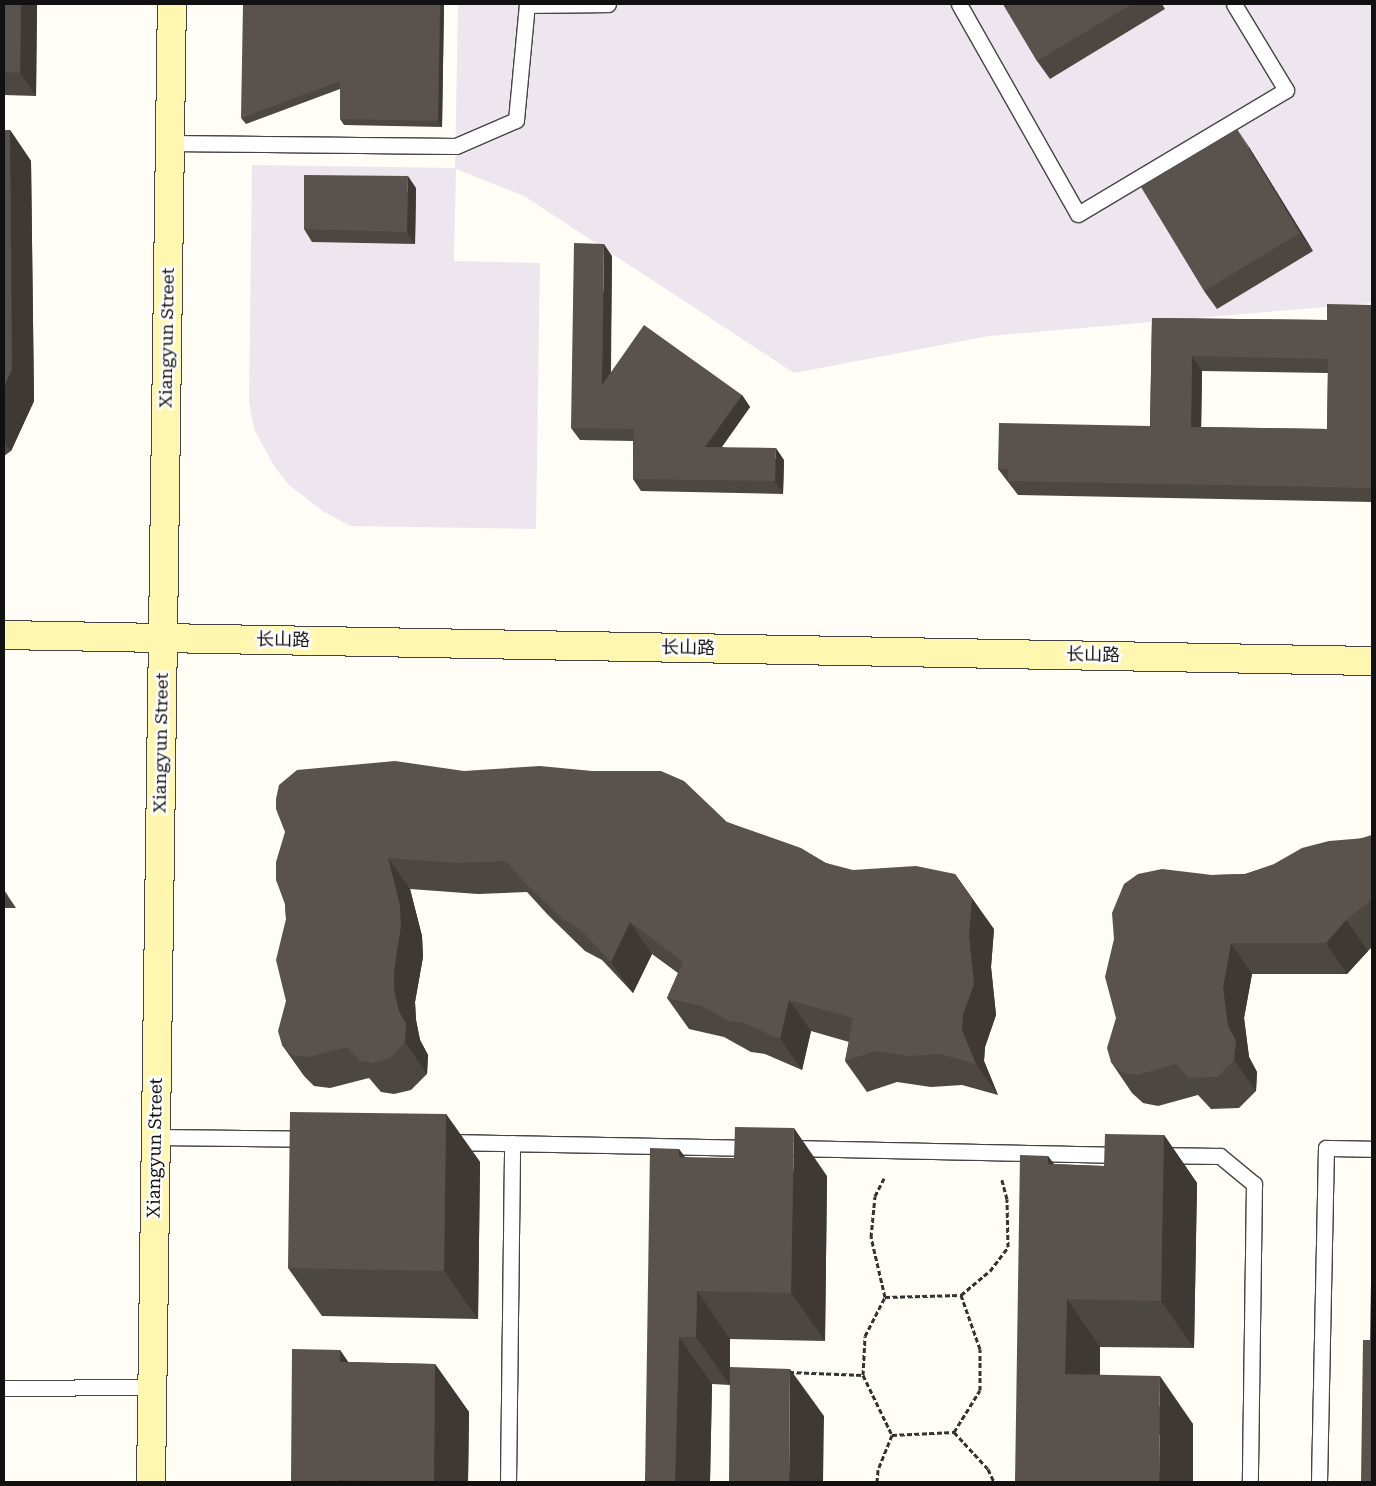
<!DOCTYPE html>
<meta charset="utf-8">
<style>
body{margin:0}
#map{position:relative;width:1376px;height:1486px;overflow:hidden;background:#fffdf5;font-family:"Roboto Serif","Noto Sans SC",serif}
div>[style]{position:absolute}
.industrial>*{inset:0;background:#eee6ef}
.path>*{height:3px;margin-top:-1.5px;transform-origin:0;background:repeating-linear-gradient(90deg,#333 0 5px,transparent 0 7.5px)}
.roads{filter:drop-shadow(1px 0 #444) drop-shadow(-1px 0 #444) drop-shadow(0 1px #444) drop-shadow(0 -1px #444)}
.lane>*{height:15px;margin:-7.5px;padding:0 7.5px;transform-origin:7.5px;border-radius:7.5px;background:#fff}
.secondary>*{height:28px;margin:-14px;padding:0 14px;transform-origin:14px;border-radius:14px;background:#fff6b0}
.wall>*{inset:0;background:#4d4742}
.shaded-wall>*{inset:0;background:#3f3936}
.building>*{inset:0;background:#5a524d}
span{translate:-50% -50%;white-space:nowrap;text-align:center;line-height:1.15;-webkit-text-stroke:5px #fff;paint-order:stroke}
.street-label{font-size:18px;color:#111}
.frame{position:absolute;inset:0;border:5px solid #111;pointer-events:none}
</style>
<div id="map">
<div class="industrial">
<i style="clip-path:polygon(458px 4px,1372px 4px,1372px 303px,989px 336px,794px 373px,524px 196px,456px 169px,454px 261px,540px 263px,536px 529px,351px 526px,324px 512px,288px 484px,274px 466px,254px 429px,249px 402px,252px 165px,455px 168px)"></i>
</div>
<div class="path">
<i style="left:885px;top:1297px;width:76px;rotate:-1.5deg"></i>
<i style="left:961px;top:1295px;width:38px;rotate:-40deg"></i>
<i style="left:990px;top:1271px;width:30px;rotate:-53deg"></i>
<i style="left:1008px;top:1247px;width:48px;rotate:-91.2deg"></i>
<i style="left:1007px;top:1199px;width:20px;rotate:-105deg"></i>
<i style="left:789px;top:1372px;width:74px;rotate:2.3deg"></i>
<i style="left:863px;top:1375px;width:39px;rotate:-87deg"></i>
<i style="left:865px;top:1336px;width:44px;rotate:-62.9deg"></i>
<i style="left:885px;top:1297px;width:62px;rotate:-103.1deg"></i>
<i style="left:871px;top:1237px;width:41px;rotate:-84.4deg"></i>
<i style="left:875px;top:1196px;width:20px;rotate:-63deg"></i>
<i style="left:863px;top:1375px;width:67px;rotate:64.2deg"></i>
<i style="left:892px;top:1435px;width:38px;rotate:112deg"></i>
<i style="left:878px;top:1470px;width:12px;rotate:95deg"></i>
<i style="left:954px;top:1432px;width:50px;rotate:47.4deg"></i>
<i style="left:988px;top:1469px;width:14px;rotate:65deg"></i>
<i style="left:892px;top:1435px;width:62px;rotate:-2.8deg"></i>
<i style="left:954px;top:1432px;width:49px;rotate:-58.2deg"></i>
<i style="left:980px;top:1390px;width:41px;rotate:-90deg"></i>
<i style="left:980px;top:1349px;width:57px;rotate:-109.4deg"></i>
</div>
<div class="roads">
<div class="lane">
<i style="left:959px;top:4px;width:241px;rotate:60.5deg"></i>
<i style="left:1078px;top:214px;width:242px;rotate:-30.8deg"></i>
<i style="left:1286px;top:90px;width:100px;rotate:-121.2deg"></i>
<i style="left:528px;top:5px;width:80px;rotate:-0.7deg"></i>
<i style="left:169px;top:143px;width:287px;rotate:0.6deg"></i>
<i style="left:456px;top:146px;width:65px;rotate:-23.4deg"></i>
<i style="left:516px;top:120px;width:117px;rotate:-84.6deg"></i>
<i style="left:156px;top:1137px;width:153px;rotate:0.7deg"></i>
<i style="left:447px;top:1142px;width:307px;rotate:1.1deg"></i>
<i style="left:790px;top:1148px;width:334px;rotate:1.2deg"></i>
<i style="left:1159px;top:1155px;width:61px;rotate:0.9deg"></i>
<i style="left:1220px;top:1156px;width:44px;rotate:39.5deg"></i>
<i style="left:1254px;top:1184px;width:298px;rotate:90.8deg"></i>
<i style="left:4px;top:1388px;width:148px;rotate:-0.4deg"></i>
<i style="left:508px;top:1482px;width:339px;rotate:-89.3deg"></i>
<i style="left:1319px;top:1482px;width:334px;rotate:-88.8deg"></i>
<i style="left:1326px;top:1148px;width:46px;rotate:1.2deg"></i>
</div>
<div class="secondary">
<i style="left:4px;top:635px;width:1368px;rotate:1.09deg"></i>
<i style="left:151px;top:1482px;width:1478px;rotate:-89.19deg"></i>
</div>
</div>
<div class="wall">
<i style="clip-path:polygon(4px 4px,37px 4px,36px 96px,4px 95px)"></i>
<i style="clip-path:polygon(444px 4px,442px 127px,344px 125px,340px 119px,340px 89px,246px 124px,241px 118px)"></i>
<i style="clip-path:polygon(1003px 4px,1162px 4px,1165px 9px,1050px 79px,1037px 61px)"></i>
<i style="clip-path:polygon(4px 130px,10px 130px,31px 161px,34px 401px,11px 451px,4px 456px)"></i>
<i style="clip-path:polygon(1249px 147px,1313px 251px,1217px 309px,1204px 291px)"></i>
<i style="clip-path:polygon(416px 188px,415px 244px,312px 242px,304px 229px)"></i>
<i style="clip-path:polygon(612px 256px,611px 373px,742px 395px,750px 407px,722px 447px,784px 460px,783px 494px,641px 491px,633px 479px,633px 441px,580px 440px,571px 428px)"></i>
<i style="clip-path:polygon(evenodd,1372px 305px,1372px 502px,1018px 495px,998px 469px,1150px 426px,1152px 318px,1327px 320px,1372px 305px,1202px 371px,1328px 373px,1327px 429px,1201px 427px,1202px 371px)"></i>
<i style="clip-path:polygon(727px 822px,826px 863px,994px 929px,991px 967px,996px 1015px,985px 1047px,984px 1061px,998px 1095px,962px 1085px,931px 1087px,897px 1082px,867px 1092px,845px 1061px,849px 1042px,811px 1031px,802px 1070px,765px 1054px,751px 1052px,724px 1037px,689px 1029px,667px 998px,678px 973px,652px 954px,633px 993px,602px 960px,585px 951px,548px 915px,527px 892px,478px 894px,410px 889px,422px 936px,423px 957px,415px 1002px,416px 1020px,420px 1040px,428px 1055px,427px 1074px,411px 1090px,394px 1094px,381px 1092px,369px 1078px,330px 1088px,314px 1086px,304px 1076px,282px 1045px,286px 1001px,286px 919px,285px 904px,276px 862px)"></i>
<i style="clip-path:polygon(1372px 835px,1372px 947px,1368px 951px,1347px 974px,1252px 974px,1244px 1018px,1249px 1057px,1257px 1072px,1256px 1091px,1239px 1108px,1211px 1109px,1198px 1095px,1158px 1106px,1143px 1103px,1132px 1093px,1111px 1062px,1212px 875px,1245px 874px)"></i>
<i style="clip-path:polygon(4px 890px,16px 908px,4px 908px)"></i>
<i style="clip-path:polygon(446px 1114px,480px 1162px,478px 1319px,322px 1316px,288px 1268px)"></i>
<i style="clip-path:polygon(1164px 1135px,1197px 1183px,1194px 1348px,1100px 1347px,1100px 1375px,1193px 1424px,1015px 1482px,1048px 1156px,1054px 1164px,1104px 1166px)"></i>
<i style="clip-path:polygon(679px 1149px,685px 1157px,827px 1176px,825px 1341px,730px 1339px,730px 1385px,712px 1384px,710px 1482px,645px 1482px)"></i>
<i style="clip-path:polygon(340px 1350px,348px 1362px,435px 1364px,469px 1412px,468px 1482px,291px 1482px)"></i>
</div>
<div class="shaded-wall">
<i style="clip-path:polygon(21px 4px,37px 4px,36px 96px,20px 73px)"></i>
<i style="clip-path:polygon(440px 4px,444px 4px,442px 127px,438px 121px)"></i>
<i style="clip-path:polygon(1237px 129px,1249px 147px,1313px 251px,1300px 233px)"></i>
<i style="clip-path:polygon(10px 130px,31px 161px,34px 401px,11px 451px,4px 441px,4px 387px)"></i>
<i style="clip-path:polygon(408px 176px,416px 188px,415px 244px,407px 232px)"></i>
<i style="clip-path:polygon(604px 244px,612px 256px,610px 397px,602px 385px)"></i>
<i style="clip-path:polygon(1192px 356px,1202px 371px,1201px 441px,1191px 427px)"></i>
<i style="clip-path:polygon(742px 395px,750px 407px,713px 459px,705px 447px)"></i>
<i style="clip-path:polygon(776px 448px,784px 460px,783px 494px,775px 481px)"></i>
<i style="clip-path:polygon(388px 858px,410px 889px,422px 936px,423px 957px,415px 1002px,416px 1020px,420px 1040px,428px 1055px,427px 1074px,405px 1042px,394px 989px)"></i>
<i style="clip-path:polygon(955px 874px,994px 929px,991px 967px,996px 1015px,985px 1047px,984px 1061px,998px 1095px,976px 1064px,962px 1030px)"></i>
<i style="clip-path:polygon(1346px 920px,1368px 951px,1347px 974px,1326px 943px)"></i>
<i style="clip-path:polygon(630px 922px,652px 954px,633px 993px,611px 962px)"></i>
<i style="clip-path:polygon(1231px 943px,1252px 974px,1244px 1018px,1249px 1057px,1257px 1072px,1256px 1091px,1234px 1060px,1228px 1026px,1223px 988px)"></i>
<i style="clip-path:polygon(789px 1000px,811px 1031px,802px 1070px,780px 1039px)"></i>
<i style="clip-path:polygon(446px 1114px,480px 1162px,478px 1319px,444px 1271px)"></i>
<i style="clip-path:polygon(794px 1128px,827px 1176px,825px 1341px,791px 1293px)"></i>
<i style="clip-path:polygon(1164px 1135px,1197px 1183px,1194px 1348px,1161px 1301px)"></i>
<i style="clip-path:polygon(679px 1149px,712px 1196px,679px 1157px)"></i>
<i style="clip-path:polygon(1048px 1156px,1082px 1204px,1048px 1164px)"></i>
<i style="clip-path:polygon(697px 1291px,730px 1339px,730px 1385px,696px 1337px)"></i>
<i style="clip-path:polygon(1067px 1299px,1100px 1347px,1099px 1422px,1065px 1374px)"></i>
<i style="clip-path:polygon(679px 1337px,712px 1384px,710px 1482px,675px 1482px)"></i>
<i style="clip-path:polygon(340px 1350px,373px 1398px,340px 1362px)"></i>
<i style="clip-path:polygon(435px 1364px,469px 1412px,468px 1482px,434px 1482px)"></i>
<i style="clip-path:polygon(790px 1369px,824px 1416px,823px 1482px,789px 1482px)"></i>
<i style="clip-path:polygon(1160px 1376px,1193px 1424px,1193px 1482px,1159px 1482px)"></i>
</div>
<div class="building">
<i style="clip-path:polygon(4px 4px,21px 4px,20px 73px,4px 72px)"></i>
<i style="clip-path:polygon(243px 4px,440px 4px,438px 121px,340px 119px,340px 81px,241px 118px)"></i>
<i style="clip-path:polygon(1003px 4px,1132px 4px,1037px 61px)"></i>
<i style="clip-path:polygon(1237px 129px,1300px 233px,1204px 291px,1141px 187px)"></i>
<i style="clip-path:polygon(4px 130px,10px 130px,12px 369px,4px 387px)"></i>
<i style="clip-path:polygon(304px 175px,408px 176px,407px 232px,304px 229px)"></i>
<i style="clip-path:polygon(574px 243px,604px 244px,602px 385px,644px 325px,742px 395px,705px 447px,776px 448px,775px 481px,633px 479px,634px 429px,571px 428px)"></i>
<i style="clip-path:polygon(evenodd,1327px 304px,1372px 305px,1372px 488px,1008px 481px,1008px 469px,998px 469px,999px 423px,1150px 426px,1152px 318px,1327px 320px,1327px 304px,1192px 356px,1328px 359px,1327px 429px,1191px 427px,1192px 356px)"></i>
<i style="clip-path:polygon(395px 761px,464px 771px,540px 766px,592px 771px,661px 771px,684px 781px,727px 822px,801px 848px,826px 863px,853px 870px,916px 866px,955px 874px,972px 898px,969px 935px,974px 984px,963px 1015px,962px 1030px,976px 1064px,940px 1054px,909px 1056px,875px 1051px,845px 1061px,853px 1018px,789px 1000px,780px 1039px,743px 1023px,729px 1021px,702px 1006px,667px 998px,683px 962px,630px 922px,611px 962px,580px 929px,564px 920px,526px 884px,506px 861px,457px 863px,388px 858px,400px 905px,401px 926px,394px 971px,394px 989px,398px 1009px,406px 1024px,405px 1042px,389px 1059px,373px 1063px,360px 1061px,347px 1047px,308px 1057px,292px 1055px,282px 1045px,278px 1031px,286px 1001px,276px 960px,286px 919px,285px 904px,276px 880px,276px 862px,285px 832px,276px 809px,276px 799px,279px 785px,297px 770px)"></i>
<i style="clip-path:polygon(1372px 835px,1372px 899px,1346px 920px,1326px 943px,1231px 943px,1223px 988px,1228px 1026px,1236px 1041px,1234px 1060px,1218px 1077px,1189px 1078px,1176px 1064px,1137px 1075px,1121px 1072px,1111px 1062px,1107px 1048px,1116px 1018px,1105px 977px,1114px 939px,1112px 913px,1124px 884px,1138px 874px,1162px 869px,1212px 875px,1245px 874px,1274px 864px,1302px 848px,1329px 841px,1365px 838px)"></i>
<i style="clip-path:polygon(4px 890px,8px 896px,4px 896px)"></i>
<i style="clip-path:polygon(290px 1112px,446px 1114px,444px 1271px,288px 1268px)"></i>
<i style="clip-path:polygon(735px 1127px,794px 1128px,791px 1293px,697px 1291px,696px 1337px,679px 1337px,675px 1482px,645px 1482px,650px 1148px,679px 1149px,679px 1157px,734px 1158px)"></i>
<i style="clip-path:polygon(1105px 1134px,1164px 1135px,1161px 1301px,1067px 1299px,1065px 1374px,1160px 1376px,1159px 1482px,1015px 1482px,1020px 1155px,1048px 1156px,1048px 1164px,1104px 1166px)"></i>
<i style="clip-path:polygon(1372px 1222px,1372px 1482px,1361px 1482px,1363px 1340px,1370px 1340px)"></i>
<i style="clip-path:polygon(292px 1349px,340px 1350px,340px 1362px,435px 1364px,434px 1482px,338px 1480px,338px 1482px,291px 1482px)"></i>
<i style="clip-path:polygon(730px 1367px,790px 1369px,789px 1482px,729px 1482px)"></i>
</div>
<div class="street-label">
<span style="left:167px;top:338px;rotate:-89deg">Xiangyun Street</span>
<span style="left:283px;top:640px;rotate:1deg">长山路</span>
<span style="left:688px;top:648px;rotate:1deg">长山路</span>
<span style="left:1093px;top:655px;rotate:1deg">长山路</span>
<span style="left:161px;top:743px;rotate:-89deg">Xiangyun Street</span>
<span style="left:155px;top:1148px;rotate:-89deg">Xiangyun Street</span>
</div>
<div class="frame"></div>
</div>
